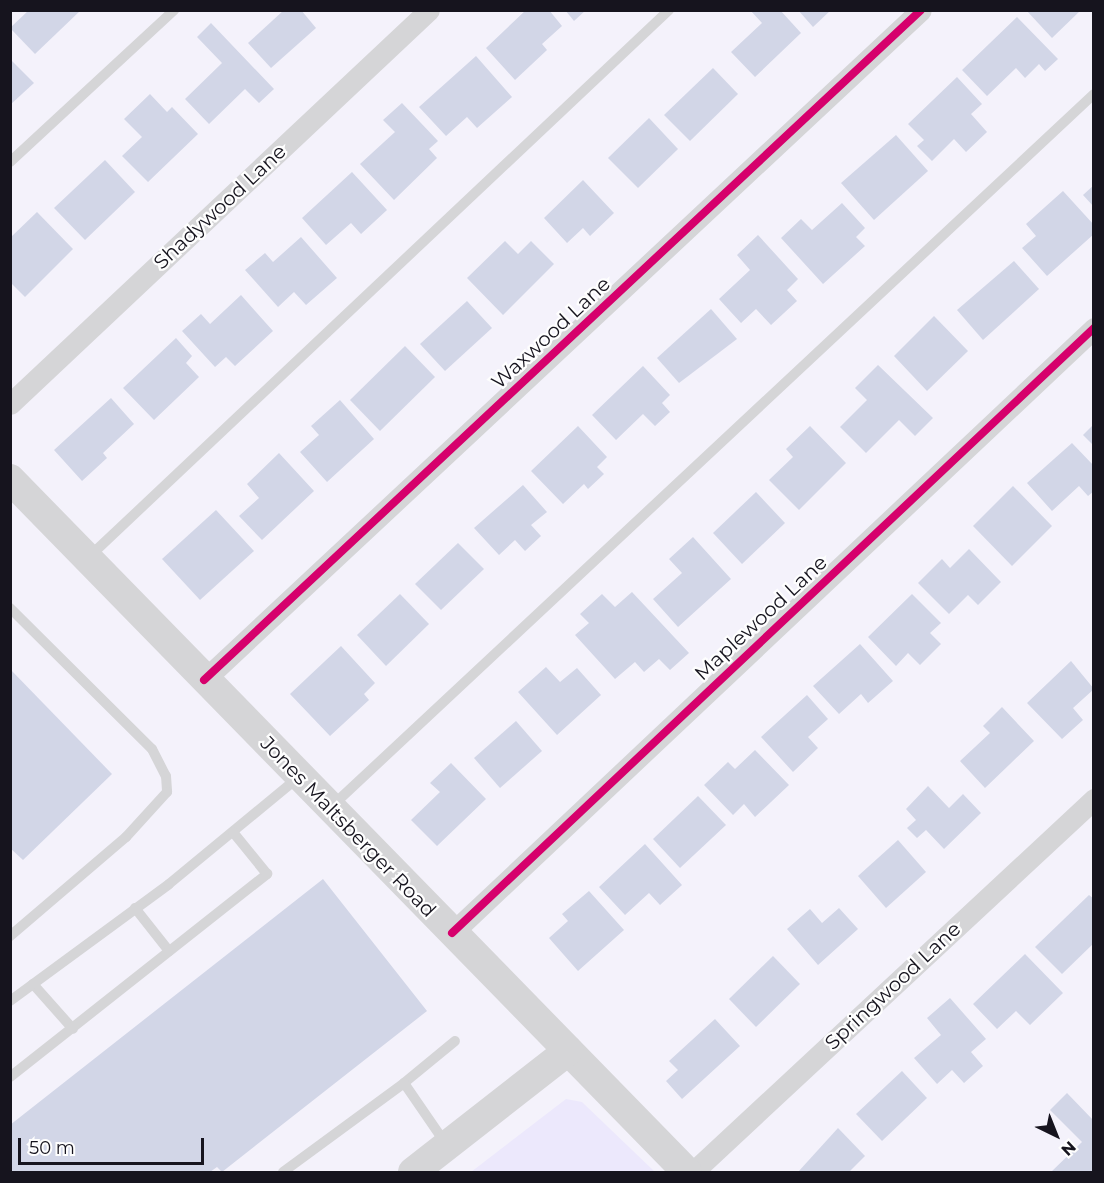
<!DOCTYPE html>
<style>
body{margin:0}
#map{position:relative;width:1104px;height:1183px;overflow:hidden;background:#f4f2fb;font-family:Montserrat,sans-serif}
div>[style]{position:absolute}
.built>*{inset:0;background:#ece8fc}
.building>*{inset:0;background:#d2d6e7}
.lane>*{height:10px;margin:-5px;padding:0 5px;transform-origin:5px;border-radius:5px;background:#d5d5d7}
.street>*{height:21px;margin:-10.5px;padding:0 10.5px;transform-origin:10.5px;border-radius:10.5px;background:#d5d5d7}
.secondary>*{height:30px;margin:-15px;padding:0 15px;transform-origin:15px;border-radius:15px;background:#d5d5d7}
.cycleway>*{height:8px;margin:-4px;padding:0 4px;transform-origin:4px;border-radius:4px;background:#d6006c}
span{translate:-50% -50%;white-space:nowrap;text-align:center;line-height:1.15;-webkit-text-stroke:4.5px #fefefe;paint-order:stroke}
.street-label{font-size:20px;color:#16141e}
.frame{position:absolute;inset:0;border:12px solid #16141e;pointer-events:none}
.north{position:absolute;left:1026px;top:1105px;width:60px;height:60px;-webkit-text-stroke:4px #fefefe;paint-order:stroke;rotate:137deg;font-size:16px;font-weight:700;line-height:24px;text-align:center;color:#16141e}
.north::after{content:'';display:block;margin:auto;width:21px;height:27px;background:#16141e;clip-path:polygon(50% 0,100% 100%,50% 72%,0 100%)}
.scale{position:absolute;left:18px;top:1138px;width:186px;height:27px;box-sizing:border-box;border:3px solid #16141e;border-top:0;padding-left:8px;font-size:18px;line-height:21px;white-space:nowrap;color:#16141e;-webkit-text-stroke:4px #fefefe;paint-order:stroke}
</style>
<div id="map">
<div class="built">
<i style="clip-path:polygon(566px 1099px,582px 1102px,655px 1172px,471px 1172px)"></i>
</div>
<div class="building">
<i style="clip-path:polygon(29px 10px,81px 10px,35px 54px,10px 28px)"></i>
<i style="clip-path:polygon(284px 10px,301px 10px,316px 28px,271px 68px,248px 43px)"></i>
<i style="clip-path:polygon(526px 10px,549px 10px,562px 26px,542px 44px,547px 50px,515px 80px,486px 48px)"></i>
<i style="clip-path:polygon(565px 10px,586px 10px,574px 21px)"></i>
<i style="clip-path:polygon(750px 10px,780px 10px,801px 33px,755px 77px,731px 52px,762px 23px)"></i>
<i style="clip-path:polygon(798px 10px,831px 10px,813px 27px)"></i>
<i style="clip-path:polygon(1026px 10px,1081px 10px,1052px 38px)"></i>
<i style="clip-path:polygon(1017px 17px,1058px 59px,1045px 71px,1039px 64px,1025px 78px,1016px 68px,987px 96px,962px 70px)"></i>
<i style="clip-path:polygon(211px 23px,274px 89px,259px 103px,245px 89px,209px 124px,185px 99px,222px 63px,197px 37px)"></i>
<i style="clip-path:polygon(476px 56px,512px 97px,477px 128px,467px 117px,446px 136px,419px 107px)"></i>
<i style="clip-path:polygon(10px 59px,34px 83px,10px 105px)"></i>
<i style="clip-path:polygon(713px 68px,738px 94px,690px 141px,664px 115px)"></i>
<i style="clip-path:polygon(957px 77px,982px 104px,971px 114px,987px 132px,966px 152px,954px 139px,932px 161px,917px 146px,924px 140px,908px 124px)"></i>
<i style="clip-path:polygon(150px 94px,167px 112px,172px 107px,198px 134px,148px 182px,122px 156px,142px 137px,124px 119px)"></i>
<i style="clip-path:polygon(402px 103px,438px 141px,429px 149px,437px 158px,394px 200px,360px 164px,395px 132px,383px 120px)"></i>
<i style="clip-path:polygon(649px 118px,678px 149px,638px 188px,608px 158px)"></i>
<i style="clip-path:polygon(896px 135px,928px 171px,874px 220px,841px 183px)"></i>
<i style="clip-path:polygon(105px 160px,135px 192px,85px 240px,54px 208px)"></i>
<i style="clip-path:polygon(352px 172px,387px 210px,361px 234px,351px 223px,326px 245px,302px 218px)"></i>
<i style="clip-path:polygon(583px 180px,614px 213px,590px 236px,583px 228px,567px 243px,544px 218px)"></i>
<i style="clip-path:polygon(1094px 185px,1094px 207px,1083px 195px)"></i>
<i style="clip-path:polygon(1063px 191px,1094px 225px,1094px 234px,1047px 276px,1022px 248px,1036px 236px,1026px 224px)"></i>
<i style="clip-path:polygon(842px 203px,865px 228px,856px 237px,865px 246px,823px 284px,781px 238px,801px 219px,812px 230px)"></i>
<i style="clip-path:polygon(37px 212px,73px 249px,25px 297px,10px 282px,10px 238px)"></i>
<i style="clip-path:polygon(758px 235px,798px 279px,787px 290px,797px 301px,771px 325px,756px 309px,741px 323px,719px 299px,750px 270px,737px 255px)"></i>
<i style="clip-path:polygon(301px 237px,337px 278px,306px 305px,294px 292px,278px 307px,245px 270px,265px 253px,273px 262px)"></i>
<i style="clip-path:polygon(505px 241px,518px 254px,531px 241px,554px 264px,503px 315px,467px 278px)"></i>
<i style="clip-path:polygon(1014px 261px,1039px 289px,983px 340px,957px 310px)"></i>
<i style="clip-path:polygon(241px 295px,273px 331px,235px 366px,226px 357px,215px 367px,182px 331px,201px 314px,210px 324px)"></i>
<i style="clip-path:polygon(467px 301px,492px 328px,445px 371px,420px 344px)"></i>
<i style="clip-path:polygon(711px 309px,737px 339px,679px 383px,657px 358px)"></i>
<i style="clip-path:polygon(934px 316px,968px 351px,927px 391px,894px 356px)"></i>
<i style="clip-path:polygon(176px 338px,192px 356px,186px 363px,199px 377px,154px 420px,123px 388px)"></i>
<i style="clip-path:polygon(405px 346px,435px 377px,380px 431px,350px 400px)"></i>
<i style="clip-path:polygon(878px 365px,933px 418px,915px 436px,899px 420px,866px 453px,840px 427px,867px 400px,855px 388px)"></i>
<i style="clip-path:polygon(643px 366px,670px 395px,662px 403px,670px 412px,655px 426px,643px 414px,616px 440px,592px 415px)"></i>
<i style="clip-path:polygon(111px 398px,134px 424px,103px 453px,107px 458px,82px 481px,54px 450px)"></i>
<i style="clip-path:polygon(340px 400px,374px 439px,327px 482px,300px 452px,319px 435px,311px 426px)"></i>
<i style="clip-path:polygon(1094px 424px,1094px 446px,1083px 435px)"></i>
<i style="clip-path:polygon(578px 426px,607px 457px,597px 467px,604px 474px,588px 489px,584px 484px,563px 504px,531px 471px)"></i>
<i style="clip-path:polygon(810px 426px,846px 463px,799px 510px,769px 480px,793px 457px,786px 449px)"></i>
<i style="clip-path:polygon(1072px 443px,1094px 466px,1094px 491px,1088px 496px,1079px 486px,1052px 511px,1027px 483px)"></i>
<i style="clip-path:polygon(279px 453px,314px 491px,262px 540px,239px 516px,259px 498px,247px 484px)"></i>
<i style="clip-path:polygon(523px 485px,547px 512px,531px 525px,541px 536px,525px 551px,515px 540px,499px 555px,474px 528px)"></i>
<i style="clip-path:polygon(1013px 486px,1052px 526px,1012px 566px,973px 526px)"></i>
<i style="clip-path:polygon(756px 492px,785px 523px,742px 564px,713px 533px)"></i>
<i style="clip-path:polygon(216px 510px,254px 551px,200px 600px,162px 559px)"></i>
<i style="clip-path:polygon(693px 537px,731px 579px,678px 627px,653px 599px,682px 573px,669px 559px)"></i>
<i style="clip-path:polygon(458px 543px,484px 569px,441px 610px,415px 584px)"></i>
<i style="clip-path:polygon(969px 549px,1001px 582px,978px 605px,968px 595px,949px 614px,918px 583px,942px 559px,950px 568px)"></i>
<i style="clip-path:polygon(632px 592px,689px 653px,670px 670px,659px 659px,644px 672px,635px 662px,615px 679px,575px 635px,589px 623px,580px 614px,602px 594px,615px 607px)"></i>
<i style="clip-path:polygon(400px 594px,429px 624px,386px 666px,357px 635px)"></i>
<i style="clip-path:polygon(912px 594px,941px 623px,930px 633px,941px 644px,920px 665px,908px 653px,896px 666px,868px 637px)"></i>
<i style="clip-path:polygon(860px 644px,893px 681px,868px 703px,861px 694px,839px 714px,813px 686px)"></i>
<i style="clip-path:polygon(341px 646px,375px 683px,364px 694px,369px 700px,330px 736px,290px 694px)"></i>
<i style="clip-path:polygon(1071px 661px,1094px 689px,1073px 708px,1083px 720px,1062px 739px,1027px 703px)"></i>
<i style="clip-path:polygon(546px 667px,560px 682px,577px 668px,601px 695px,557px 735px,518px 692px)"></i>
<i style="clip-path:polygon(10px 669px,112px 774px,23px 860px,10px 848px)"></i>
<i style="clip-path:polygon(807px 695px,828px 719px,808px 737px,818px 748px,793px 772px,761px 737px)"></i>
<i style="clip-path:polygon(1002px 707px,1034px 741px,985px 788px,960px 761px,990px 733px,983px 726px)"></i>
<i style="clip-path:polygon(516px 721px,542px 751px,500px 788px,474px 758px)"></i>
<i style="clip-path:polygon(755px 750px,789px 785px,755px 817px,744px 804px,733px 815px,704px 785px,728px 762px,735px 769px)"></i>
<i style="clip-path:polygon(451px 763px,486px 799px,437px 846px,411px 820px,440px 792px,430px 783px)"></i>
<i style="clip-path:polygon(928px 786px,949px 808px,963px 794px,981px 813px,944px 849px,926px 830px,917px 838px,907px 828px,916px 820px,906px 809px)"></i>
<i style="clip-path:polygon(698px 796px,726px 825px,680px 868px,653px 839px)"></i>
<i style="clip-path:polygon(898px 840px,926px 872px,886px 908px,858px 876px)"></i>
<i style="clip-path:polygon(645px 844px,682px 885px,660px 905px,649px 893px,625px 915px,599px 887px)"></i>
<i style="clip-path:polygon(323px 879px,427px 1011px,222px 1172px,217px 1167px,210px 1172px,10px 1172px,10px 1125px)"></i>
<i style="clip-path:polygon(589px 891px,624px 930px,578px 971px,549px 938px,568px 921px,562px 914px)"></i>
<i style="clip-path:polygon(1089px 895px,1094px 899px,1094px 943px,1062px 974px,1035px 947px)"></i>
<i style="clip-path:polygon(839px 908px,858px 929px,818px 965px,787px 929px,810px 909px,822px 923px)"></i>
<i style="clip-path:polygon(1025px 954px,1063px 993px,1030px 1025px,1016px 1011px,997px 1029px,973px 1004px)"></i>
<i style="clip-path:polygon(773px 956px,800px 984px,756px 1027px,729px 999px)"></i>
<i style="clip-path:polygon(950px 998px,986px 1039px,971px 1052px,983px 1066px,964px 1083px,952px 1070px,937px 1084px,914px 1058px,941px 1035px,927px 1018px)"></i>
<i style="clip-path:polygon(715px 1019px,740px 1046px,682px 1099px,666px 1081px,678px 1070px,669px 1061px)"></i>
<i style="clip-path:polygon(902px 1071px,927px 1098px,882px 1141px,856px 1114px)"></i>
<i style="clip-path:polygon(1067px 1093px,1094px 1121px,1094px 1172px,1051px 1172px,1082px 1142px,1050px 1110px)"></i>
<i style="clip-path:polygon(838px 1128px,865px 1156px,849px 1172px,798px 1172px)"></i>
</div>
<div class="lane">
<i style="left:10px;top:162px;width:224px;rotate:-42.8deg"></i>
<i style="left:90px;top:556px;width:796px;rotate:-43.32deg"></i>
<i style="left:10px;top:608px;width:200px;rotate:44.8deg"></i>
<i style="left:152px;top:749px;width:30px;rotate:63deg"></i>
<i style="left:166px;top:776px;width:16px;rotate:86deg"></i>
<i style="left:167px;top:792px;width:61px;rotate:132.3deg"></i>
<i style="left:126px;top:837px;width:153px;rotate:139.5deg"></i>
<i style="left:331px;top:807px;width:1044px;rotate:-43.06deg"></i>
<i style="left:135px;top:908px;width:55px;rotate:51.7deg"></i>
<i style="left:33px;top:984px;width:60px;rotate:48.4deg"></i>
<i style="left:10px;top:1001px;width:197px;rotate:-36.3deg"></i>
<i style="left:169px;top:884px;width:168px;rotate:-39.5deg"></i>
<i style="left:10px;top:1077px;width:328px;rotate:-38.3deg"></i>
<i style="left:267px;top:874px;width:54px;rotate:-129deg"></i>
<i style="left:404px;top:1083px;width:66px;rotate:-39.5deg"></i>
<i style="left:283px;top:1172px;width:150px;rotate:-36.3deg"></i>
<i style="left:404px;top:1083px;width:74px;rotate:55.5deg"></i>
</div>
<div class="street">
<i style="left:10px;top:404px;width:575px;rotate:-43.24deg"></i>
<i style="left:204px;top:680px;width:981px;rotate:-43.06deg"></i>
<i style="left:452px;top:933px;width:882px;rotate:-43.3deg"></i>
<i style="left:693px;top:1172px;width:548px;rotate:-42.93deg"></i>
</div>
<div class="secondary">
<i style="left:10px;top:479px;width:969px;rotate:45.67deg"></i>
<i style="left:413px;top:1172px;width:197px;rotate:-38deg"></i>
</div>
<div class="cycleway">
<i style="left:204px;top:680px;width:981px;rotate:-43.06deg"></i>
<i style="left:452px;top:933px;width:882px;rotate:-43.3deg"></i>
</div>
<div class="street-label">
<span style="left:220px;top:207px;rotate:-43deg">Shadywood Lane</span>
<span style="left:551px;top:333px;rotate:-43deg">Waxwood Lane</span>
<span style="left:761px;top:618px;rotate:-43deg">Maplewood Lane</span>
<span style="left:348px;top:827px;rotate:46deg">Jones Maltsberger Road</span>
<span style="left:893px;top:986px;rotate:-43deg">Springwood Lane</span>
</div>
<div class="frame"></div>
<div class="north">N</div>
<div class="scale">50 m</div>
</div>
